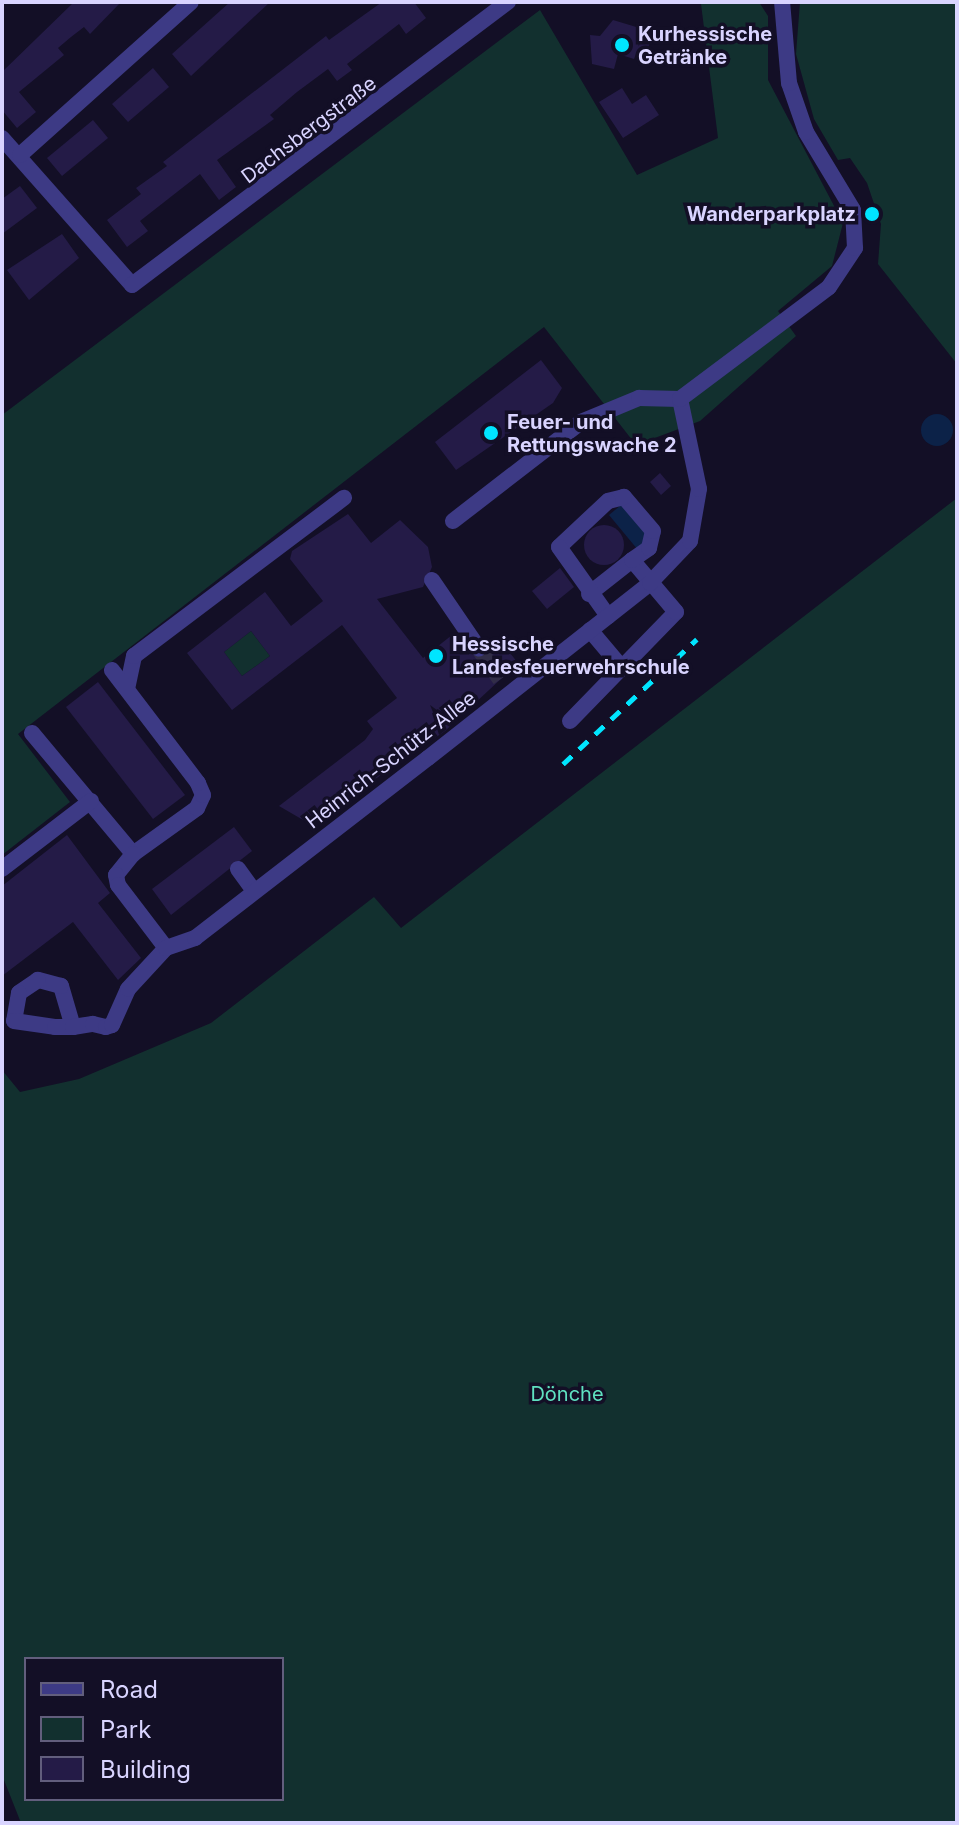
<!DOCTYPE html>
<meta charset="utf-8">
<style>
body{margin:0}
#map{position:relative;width:959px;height:1825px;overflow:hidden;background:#130f26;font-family:Inter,sans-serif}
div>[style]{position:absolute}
.green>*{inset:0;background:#12302f}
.water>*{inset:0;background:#0c2248}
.round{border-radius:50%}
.building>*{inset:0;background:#241b47}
.minor-tunnel>*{height:16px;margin-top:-8px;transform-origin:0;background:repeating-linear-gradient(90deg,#312d47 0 16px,transparent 0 24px)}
.minor>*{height:16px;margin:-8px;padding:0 8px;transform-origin:8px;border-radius:8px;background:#3d3a85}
.rail>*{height:5px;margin-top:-2.5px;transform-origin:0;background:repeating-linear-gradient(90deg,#00e5ff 0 12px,transparent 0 22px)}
.dots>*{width:22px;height:22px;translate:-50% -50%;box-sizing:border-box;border:4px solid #130f26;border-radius:50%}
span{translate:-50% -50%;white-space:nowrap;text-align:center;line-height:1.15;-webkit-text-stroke:7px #130f26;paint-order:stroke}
.poi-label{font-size:20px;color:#d9d4ff;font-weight:700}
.left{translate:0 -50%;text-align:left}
.right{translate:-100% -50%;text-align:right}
.street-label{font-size:20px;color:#d9d4ff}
.park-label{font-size:20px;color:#5fe0c0}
.frame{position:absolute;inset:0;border:4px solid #d9d4ff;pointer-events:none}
.legend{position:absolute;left:24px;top:1657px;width:260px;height:144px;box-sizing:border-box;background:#130f26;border:2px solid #625e7d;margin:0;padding:10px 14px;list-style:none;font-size:24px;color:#d9d4ff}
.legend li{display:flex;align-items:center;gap:16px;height:40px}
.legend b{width:40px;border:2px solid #625e7d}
</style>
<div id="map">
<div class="green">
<i style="clip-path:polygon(759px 2px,768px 16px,768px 80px,843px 223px,832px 266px,778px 311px,796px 336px,700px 421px,636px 445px,544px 327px,18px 734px,70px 802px,2px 855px,2px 415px,540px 10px,637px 175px,718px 138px,701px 4px)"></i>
<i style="clip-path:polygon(800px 2px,957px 2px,957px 364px,878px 264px,881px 224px,867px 183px,850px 158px,838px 160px,814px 119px,796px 54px)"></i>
<i style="clip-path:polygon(evenodd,957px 498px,957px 1823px,21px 1823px,2px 1775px,2px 1070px,20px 1092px,79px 1079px,211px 1023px,374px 897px,401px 928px,957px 498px,26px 1659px,282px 1659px,282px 1799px,26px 1799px,26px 1659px)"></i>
<i style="clip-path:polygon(251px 631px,270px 656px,242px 676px,224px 652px)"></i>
</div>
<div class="water">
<i class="round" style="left:921px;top:414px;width:32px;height:32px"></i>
<i style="clip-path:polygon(621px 505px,650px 539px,638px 550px,609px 515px)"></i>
</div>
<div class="building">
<i style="clip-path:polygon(74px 2px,121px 2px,90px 34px,84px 27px,71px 37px,58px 48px,64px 55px,19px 92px,36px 112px,17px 128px,2px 110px,2px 72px)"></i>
<i style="clip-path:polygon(230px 2px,270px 2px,191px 76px,172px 54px)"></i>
<i style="clip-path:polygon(382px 2px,414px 2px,426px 18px,406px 34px,399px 24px,347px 64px,352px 70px,337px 81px,328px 69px,297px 92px,270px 115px,274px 119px,217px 160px,236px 187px,219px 200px,200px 174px,140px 221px,148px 231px,127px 247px,107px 220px,141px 194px,136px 188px,167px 166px,163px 162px,326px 36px,329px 40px)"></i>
<i style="clip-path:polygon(613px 20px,653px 32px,647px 52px,638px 49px,634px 59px,618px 54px,614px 69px,592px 64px,590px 35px,600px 36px)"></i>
<i style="clip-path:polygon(153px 68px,169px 87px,128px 122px,112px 104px)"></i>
<i style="clip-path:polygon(622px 88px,632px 104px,646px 95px,659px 115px,623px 138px,599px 102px)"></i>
<i style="clip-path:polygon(93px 120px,108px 138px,62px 176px,47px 158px)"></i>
<i style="clip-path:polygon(20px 186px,37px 208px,2px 234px,2px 199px)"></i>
<i style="clip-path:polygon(62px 234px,79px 258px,29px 300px,7px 270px)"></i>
<i style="clip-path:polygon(541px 360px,562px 388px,553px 403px,456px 470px,435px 442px)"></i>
<i style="clip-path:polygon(660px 473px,671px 486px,661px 495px,650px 482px)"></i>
<i style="clip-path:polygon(evenodd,348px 514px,371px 543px,400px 520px,428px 547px,432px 567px,423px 587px,377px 599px,423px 658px,452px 635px,481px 660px,497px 637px,518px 663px,445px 731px,310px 824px,279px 806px,365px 740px,373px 729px,367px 721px,397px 698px,342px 625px,232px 710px,187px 653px,265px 592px,291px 626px,323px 601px,290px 559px,292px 551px,348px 514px,251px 631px,270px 656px,242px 676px,224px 652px,251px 631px)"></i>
<i class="round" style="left:584px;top:525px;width:40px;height:40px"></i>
<i style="clip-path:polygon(560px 568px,574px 587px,547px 609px,532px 591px)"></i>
<i style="clip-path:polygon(98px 682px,185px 795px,153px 819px,66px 707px)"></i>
<i style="clip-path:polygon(234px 827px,252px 851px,171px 915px,152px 889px)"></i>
<i style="clip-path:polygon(67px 835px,110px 893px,98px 903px,141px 958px,118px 980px,73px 922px,2px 976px,2px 886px)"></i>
</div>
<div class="minor-tunnel">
<i style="left:479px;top:649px;width:37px;rotate:55deg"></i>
</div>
<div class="minor">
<i style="left:2px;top:138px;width:196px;rotate:48.5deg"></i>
<i style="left:132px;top:285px;width:471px;rotate:-37deg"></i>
<i style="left:20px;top:155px;width:229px;rotate:-41.8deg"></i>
<i style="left:453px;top:521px;width:162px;rotate:-37.7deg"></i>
<i style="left:581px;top:422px;width:63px;rotate:-22.5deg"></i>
<i style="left:639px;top:398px;width:41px;rotate:1.4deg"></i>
<i style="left:432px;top:580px;width:83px;rotate:55.7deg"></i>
<i style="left:589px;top:594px;width:55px;rotate:-38.3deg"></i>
<i style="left:590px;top:630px;width:50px;rotate:49.9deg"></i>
<i style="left:127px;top:689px;width:34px;rotate:-78deg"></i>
<i style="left:134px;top:656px;width:263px;rotate:-37deg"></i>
<i style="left:570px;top:721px;width:152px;rotate:-45.8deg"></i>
<i style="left:676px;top:612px;width:68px;rotate:-130.2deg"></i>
<i style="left:632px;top:560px;width:21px;rotate:-35deg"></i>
<i style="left:649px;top:548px;width:17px;rotate:-77deg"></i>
<i style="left:653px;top:531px;width:45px;rotate:-130.5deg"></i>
<i style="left:624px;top:497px;width:16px;rotate:166deg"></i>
<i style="left:608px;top:501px;width:67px;rotate:136.8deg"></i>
<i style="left:559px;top:547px;width:85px;rotate:54.6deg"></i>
<i style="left:32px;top:733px;width:158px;rotate:50.1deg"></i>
<i style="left:133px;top:854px;width:79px;rotate:-35.7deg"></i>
<i style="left:197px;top:808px;width:14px;rotate:-65deg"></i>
<i style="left:203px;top:795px;width:13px;rotate:-113deg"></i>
<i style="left:198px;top:783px;width:142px;rotate:-127.3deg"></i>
<i style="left:133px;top:854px;width:27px;rotate:129deg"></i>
<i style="left:116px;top:875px;width:10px;rotate:79deg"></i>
<i style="left:118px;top:885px;width:79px;rotate:52.7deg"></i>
<i style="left:2px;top:869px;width:112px;rotate:-37.4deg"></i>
<i style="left:238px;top:869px;width:27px;rotate:54deg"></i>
<i style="left:73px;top:1027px;width:43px;rotate:-106.3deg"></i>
<i style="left:61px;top:986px;width:24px;rotate:-165deg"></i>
<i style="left:38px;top:980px;width:23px;rotate:146deg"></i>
<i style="left:19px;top:993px;width:28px;rotate:100deg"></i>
<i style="left:14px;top:1021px;width:41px;rotate:8.3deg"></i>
<i style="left:55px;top:1027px;width:18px"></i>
<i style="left:73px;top:1027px;width:20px;rotate:-9deg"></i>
<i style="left:93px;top:1024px;width:13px;rotate:13deg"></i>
<i style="left:106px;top:1027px;width:6px;rotate:-18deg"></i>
<i style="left:112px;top:1025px;width:39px;rotate:-66deg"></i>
<i style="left:128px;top:989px;width:56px;rotate:-47.2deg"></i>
<i style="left:166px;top:948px;width:31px;rotate:-19deg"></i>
<i style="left:195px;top:938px;width:294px;rotate:-37.7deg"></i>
<i style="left:428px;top:758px;width:283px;rotate:-38.2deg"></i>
<i style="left:650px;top:583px;width:58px;rotate:-46.4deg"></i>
<i style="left:690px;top:541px;width:53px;rotate:-80.2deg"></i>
<i style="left:699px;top:489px;width:92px;rotate:-101.9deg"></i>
<i style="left:680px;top:399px;width:186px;rotate:-36.9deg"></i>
<i style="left:829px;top:287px;width:47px;rotate:-56.3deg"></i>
<i style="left:855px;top:248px;width:38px;rotate:-93deg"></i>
<i style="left:853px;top:210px;width:91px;rotate:-121.1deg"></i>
<i style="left:806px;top:132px;width:52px;rotate:-109.1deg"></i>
<i style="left:789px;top:83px;width:81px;rotate:-94.9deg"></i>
</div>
<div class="rail">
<i style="left:563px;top:764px;width:183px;rotate:-43deg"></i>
</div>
<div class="dots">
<i style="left:622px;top:45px;background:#00e5ff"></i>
<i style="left:872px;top:214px;background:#00e5ff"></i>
<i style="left:491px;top:433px;background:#00e5ff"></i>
<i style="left:436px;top:656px;background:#00e5ff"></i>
</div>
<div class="poi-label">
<span class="left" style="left:638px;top:46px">Kurhessische<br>Getränke</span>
<span class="right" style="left:856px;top:214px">Wanderparkplatz</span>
<span class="left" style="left:507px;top:434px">Feuer- und<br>Rettungswache 2</span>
<span class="left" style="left:452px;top:656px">Hessische<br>Landesfeuerwehrschule</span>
</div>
<div class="street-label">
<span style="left:309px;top:130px;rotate:-37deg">Dachsbergstraße</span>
<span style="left:391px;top:760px;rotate:-38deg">Heinrich-Schütz-Allee</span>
</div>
<div class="park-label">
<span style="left:567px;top:1394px">Dönche</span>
</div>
<div class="frame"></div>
<ul class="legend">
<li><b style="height:10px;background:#3d3a85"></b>Road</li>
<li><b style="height:22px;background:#12302f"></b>Park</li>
<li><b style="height:22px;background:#241b47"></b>Building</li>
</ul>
</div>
